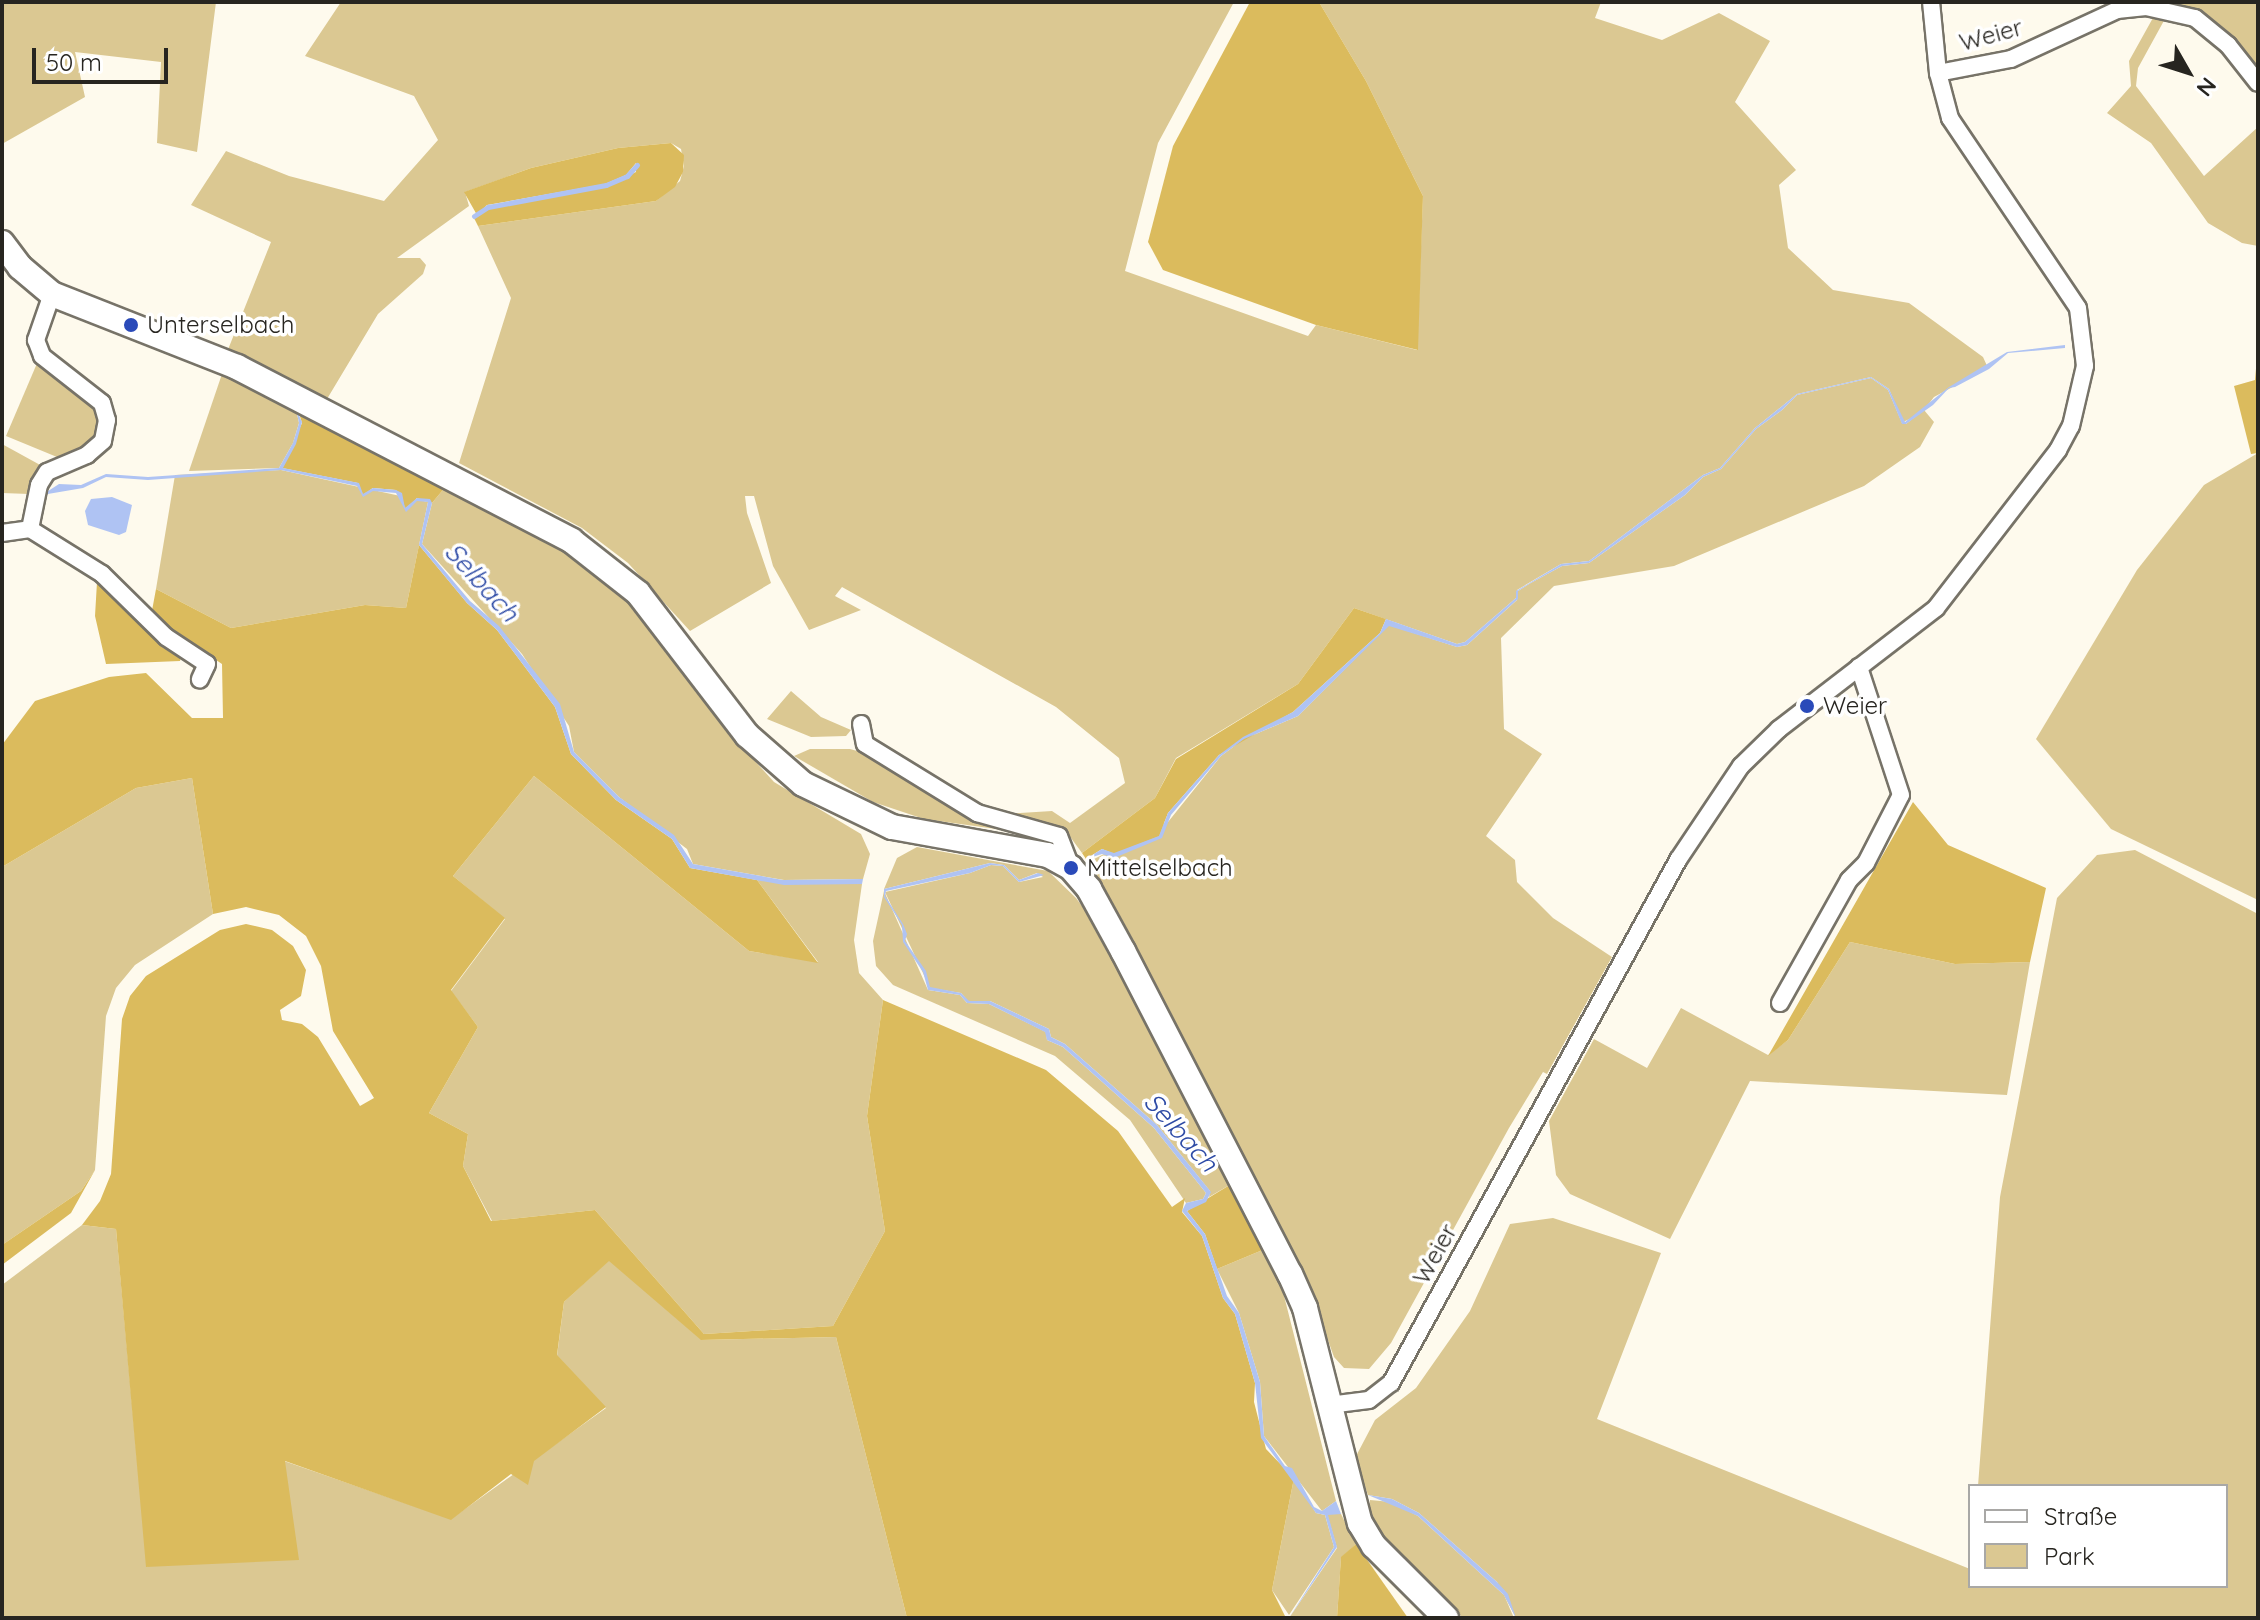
<!DOCTYPE html>
<meta charset="utf-8">
<style>
body{margin:0}
#map{position:relative;width:2260px;height:1620px;overflow:hidden;background:#fefaed;font-family:Quicksand,sans-serif}
div>[style]{position:absolute}
.green>*{inset:0;background:#dbc892}
.forest>*{inset:0;background:#dbbb5d}
.water>*{inset:0;background:#afc3f3}
.stream>*{height:5px;margin:-2.5px;padding:0 2.5px;transform-origin:2.5px;border-radius:2.5px;background:#afc3f3}
.roads{filter:drop-shadow(2px 0 #777368) drop-shadow(-2px 0 #777368) drop-shadow(0 2px #777368) drop-shadow(0 -2px #777368)}
.street>*{height:16px;margin:-8px;padding:0 8px;transform-origin:8px;border-radius:8px;background:#fff}
.secondary>*{height:24px;margin:-12px;padding:0 12px;transform-origin:12px;border-radius:12px;background:#fff}
.dots>*{width:22px;height:22px;translate:-50% -50%;box-sizing:border-box;border:4px solid #fff;border-radius:50%}
span{translate:-50% -50%;white-space:nowrap;text-align:center;line-height:1.15;-webkit-text-stroke:7px #fff;paint-order:stroke}
.street-label{font-size:24px;color:#272520}
.poi-label{font-size:24px;color:#272520}
.left{translate:0 -50%;text-align:left}
.water-label{font-size:26px;color:#2e4ba5;font-style:italic}
.frame{position:absolute;inset:0;border:4px solid #272520;pointer-events:none}
.legend{position:absolute;left:1968px;top:1484px;width:260px;height:104px;box-sizing:border-box;background:#fff;border:2px solid #a9a8a6;margin:0;padding:10px 14px;list-style:none;font-size:24px;color:#272520}
.legend li{display:flex;align-items:center;gap:16px;height:40px}
.legend b{width:40px;border:2px solid #a9a8a6}
.north{position:absolute;left:2148px;top:32px;width:80px;height:80px;-webkit-text-stroke:6px #fff;paint-order:stroke;rotate:129deg;font-size:22px;font-weight:700;line-height:32px;text-align:center;color:#272520}
.north::after{content:'';display:block;margin:auto;width:28px;height:36px;background:#272520;clip-path:polygon(50% 0,100% 100%,50% 72%,0 100%)}
.scale{position:absolute;left:32px;top:48px;width:136px;height:36px;box-sizing:border-box;border:4px solid #272520;border-top:0;padding-left:10px;font-size:24px;line-height:28px;white-space:nowrap;color:#272520;-webkit-text-stroke:6px #fff;paint-order:stroke}
</style>
<div id="map">
<div class="green">
<i style="clip-path:polygon(2px 2px,216px 2px,197px 152px,157px 143px,161px 62px,75px 52px,85px 97px,2px 144px)"></i>
<i style="clip-path:polygon(341px 2px,1234px 2px,1158px 143px,1125px 271px,1308px 336px,1316px 325px,1417px 350px,1423px 196px,1366px 81px,1319px 2px,1601px 2px,1595px 18px,1662px 40px,1719px 13px,1770px 41px,1735px 102px,1796px 170px,1779px 185px,1788px 248px,1833px 290px,1909px 303px,1983px 357px,1988px 368px,1934px 397px,1924px 410px,1934px 422px,1920px 447px,1864px 486px,1674px 566px,1554px 586px,1501px 638px,1504px 729px,1542px 754px,1486px 836px,1515px 860px,1517px 882px,1553px 918px,1612px 957px,1547px 1074px,1543px 1072px,1509px 1128px,1391px 1343px,1369px 1369px,1344px 1368px,1334px 1357px,1303px 1271px,1088px 862px,1168px 822px,1221px 756px,1244px 739px,1298px 716px,1389px 625px,1457px 647px,1467px 645px,1517px 600px,1518px 591px,1529px 584px,1562px 566px,1589px 563px,1685px 495px,1703px 477px,1721px 469px,1756px 429px,1782px 410px,1797px 395px,1871px 378px,1888px 390px,1902px 423px,1906px 424px,1916px 416px,1903px 422px,1889px 389px,1871px 377px,1797px 394px,1755px 428px,1720px 468px,1703px 475px,1589px 561px,1561px 564px,1517px 590px,1516px 598px,1465px 642px,1457px 644px,1354px 608px,1298px 684px,1176px 758px,1155px 798px,1082px 853px,1063px 827px,1002px 814px,1052px 811px,1070px 823px,1125px 783px,1119px 758px,1056px 707px,842px 587px,835px 596px,861px 610px,809px 630px,773px 566px,754px 496px,745px 496px,747px 513px,771px 583px,690px 631px,628px 563px,582px 528px,459px 463px,511px 298px,478px 226px,656px 201px,680px 181px,684px 166px,681px 149px,671px 143px,618px 148px,531px 168px,465px 192px,469px 206px,397px 258px,420px 258px,426px 265px,423px 274px,378px 314px,327px 399px,227px 352px,271px 242px,191px 205px,226px 151px,289px 176px,384px 201px,438px 140px,414px 96px,305px 56px)"></i>
<i style="clip-path:polygon(2121px 2px,2258px 2px,2258px 73px,2198px 13px,2172px 4px)"></i>
<i style="clip-path:polygon(2154px 16px,2166px 17px,2138px 68px,2136px 86px,2204px 176px,2258px 127px,2258px 246px,2242px 243px,2208px 223px,2151px 143px,2107px 113px,2131px 86px,2129px 61px)"></i>
<i style="clip-path:polygon(38px 361px,96px 405px,98px 436px,85px 449px,57px 457px,6px 436px)"></i>
<i style="clip-path:polygon(223px 371px,296px 409px,299px 423px,293px 443px,279px 468px,189px 471px)"></i>
<i style="clip-path:polygon(2px 444px,42px 466px,29px 494px,2px 493px)"></i>
<i style="clip-path:polygon(2258px 453px,2258px 900px,2111px 829px,2036px 739px,2137px 570px,2204px 485px)"></i>
<i style="clip-path:polygon(281px 470px,428px 502px,406px 608px,365px 605px,231px 628px,156px 589px,175px 475px)"></i>
<i style="clip-path:polygon(447px 485px,568px 551px,610px 584px,651px 627px,732px 736px,774px 782px,861px 834px,870px 854px,863px 879px,784px 880px,693px 864px,687px 849px,619px 797px,574px 752px,569px 726px,522px 654px,422px 544px,432px 503px)"></i>
<i style="clip-path:polygon(791px 691px,821px 717px,851px 730px,846px 736px,811px 737px,767px 719px)"></i>
<i style="clip-path:polygon(810px 749px,850px 749px,875px 756px,1039px 835px,924px 819px,873px 802px,794px 756px)"></i>
<i style="clip-path:polygon(534px 776px,749px 951px,818px 962px,757px 880px,862px 884px,854px 940px,859px 973px,883px 1000px,867px 1116px,885px 1231px,833px 1326px,704px 1334px,595px 1210px,492px 1221px,463px 1166px,468px 1134px,429px 1113px,478px 1027px,451px 991px,505px 919px,453px 876px)"></i>
<i style="clip-path:polygon(192px 778px,213px 914px,135px 965px,116px 988px,106px 1016px,95px 1170px,81px 1191px,2px 1245px,2px 867px,136px 788px)"></i>
<i style="clip-path:polygon(917px 847px,1048px 871px,1076px 898px,1096px 925px,1233px 1183px,1209px 1197px,1210px 1191px,1157px 1125px,1065px 1044px,1051px 1037px,1049px 1029px,990px 1001px,968px 1001px,961px 993px,930px 988px,885px 892px,970px 873px,991px 865px,1003px 866px,1019px 882px,1043px 877px,1037px 873px,1019px 880px,1004px 865px,990px 863px,884px 889px,897px 858px)"></i>
<i style="clip-path:polygon(2135px 850px,2258px 914px,2258px 1618px,1516px 1618px,1497px 1582px,1419px 1513px,1392px 1499px,1368px 1495px,1355px 1458px,1375px 1420px,1416px 1388px,1470px 1311px,1510px 1224px,1553px 1218px,1661px 1253px,1597px 1419px,1970px 1569px,1970px 1586px,2226px 1586px,2226px 1486px,1978px 1486px,2000px 1197px,2057px 898px,2097px 855px)"></i>
<i style="clip-path:polygon(884px 891px,928px 990px,960px 995px,967px 1003px,989px 1004px,1046px 1032px,1047px 1040px,1063px 1047px,1154px 1128px,1206px 1193px,1203px 1199px,1186px 1203px,1130px 1120px,1055px 1056px,893px 985px,876px 966px,873px 941px)"></i>
<i style="clip-path:polygon(1850px 942px,1955px 964px,2030px 962px,2007px 1095px,1750px 1081px,1670px 1239px,1570px 1194px,1556px 1175px,1549px 1121px,1594px 1039px,1647px 1068px,1681px 1008px,1768px 1055px,1788px 1040px)"></i>
<i style="clip-path:polygon(82px 1225px,116px 1229px,147px 1567px,284px 1461px,451px 1519px,606px 1408px,557px 1356px,564px 1302px,609px 1260px,702px 1340px,836px 1337px,907px 1618px,2px 1618px,2px 1285px)"></i>
<i style="clip-path:polygon(1265px 1249px,1280px 1280px,1336px 1501px,1322px 1511px,1264px 1436px,1260px 1382px,1239px 1313px,1217px 1269px)"></i>
<i style="clip-path:polygon(1294px 1478px,1316px 1513px,1325px 1515px,1334px 1547px,1289px 1615px,1272px 1590px)"></i>
<i style="clip-path:polygon(1370px 1500px,1391px 1502px,1418px 1516px,1504px 1595px,1514px 1618px,1463px 1618px,1383px 1536px,1369px 1510px)"></i>
<i style="clip-path:polygon(1327px 1514px,1341px 1514px,1356px 1544px,1341px 1558px,1337px 1618px,1289px 1618px,1337px 1548px)"></i>
</div>
<div class="forest">
<i style="clip-path:polygon(1250px 2px,1319px 2px,1366px 81px,1423px 196px,1418px 350px,1316px 325px,1163px 270px,1148px 242px,1173px 146px)"></i>
<i style="clip-path:polygon(671px 143px,684px 155px,683px 172px,675px 187px,656px 201px,478px 226px,474px 218px,488px 208px,606px 186px,636px 172px,636px 163px,626px 175px,605px 184px,487px 205px,477px 215px,464px 192px,531px 168px,618px 148px)"></i>
<i style="clip-path:polygon(2258px 345px,2258px 453px,2251px 454px,2234px 386px,2255px 380px)"></i>
<i style="clip-path:polygon(298px 410px,447px 485px,432px 503px,417px 498px,406px 508px,396px 490px,373px 488px,363px 494px,358px 483px,282px 468px,302px 423px)"></i>
<i style="clip-path:polygon(419px 545px,467px 603px,497px 630px,555px 707px,571px 754px,616px 800px,672px 839px,690px 868px,757px 880px,818px 963px,749px 951px,534px 776px,453px 876px,505px 918px,451px 990px,478px 1027px,429px 1113px,468px 1134px,463px 1166px,491px 1221px,595px 1210px,704px 1334px,833px 1326px,885px 1231px,867px 1116px,883px 1000px,1046px 1070px,1118px 1131px,1172px 1207px,1185px 1198px,1182px 1212px,1202px 1236px,1223px 1298px,1235px 1314px,1255px 1383px,1254px 1402px,1266px 1449px,1294px 1478px,1272px 1590px,1286px 1618px,907px 1618px,836px 1337px,701px 1340px,609px 1261px,564px 1302px,557px 1355px,606px 1407px,534px 1461px,528px 1485px,511px 1474px,451px 1520px,285px 1461px,299px 1560px,146px 1567px,116px 1229px,82px 1225px,100px 1201px,111px 1174px,122px 1019px,130px 996px,146px 976px,220px 930px,246px 924px,272px 930px,293px 946px,306px 970px,301px 996px,280px 1010px,282px 1020px,302px 1024px,318px 1037px,360px 1106px,374px 1098px,333px 1031px,321px 966px,306px 936px,279px 915px,246px 907px,213px 914px,192px 778px,136px 788px,2px 867px,2px 745px,35px 701px,109px 677px,146px 673px,192px 718px,223px 718px,222px 664px,151px 616px,156px 589px,231px 628px,365px 605px,406px 608px)"></i>
<i style="clip-path:polygon(97px 582px,162px 646px,181px 657px,180px 661px,106px 664px,95px 616px)"></i>
<i style="clip-path:polygon(1354px 608px,1386px 619px,1380px 633px,1293px 712px,1219px 755px,1168px 813px,1159px 836px,1114px 854px,1102px 849px,1086px 859px,1082px 853px,1155px 798px,1176px 759px,1298px 684px)"></i>
<i style="clip-path:polygon(1913px 802px,1948px 845px,2046px 888px,2030px 962px,1955px 964px,1850px 942px,1788px 1040px,1768px 1056px)"></i>
<i style="clip-path:polygon(95px 1170px,71px 1213px,2px 1265px,2px 1245px,81px 1191px)"></i>
<i style="clip-path:polygon(1233px 1183px,1265px 1249px,1217px 1269px,1205px 1234px,1187px 1211px)"></i>
<i style="clip-path:polygon(1356px 1544px,1408px 1618px,1337px 1618px,1341px 1557px)"></i>
</div>
<div class="water">
<i style="clip-path:polygon(2065px 345px,2065px 348px,2008px 353px,1989px 369px,1955px 387px,1949px 388px,1933px 405px,1906px 424px,1902px 424px,1888px 390px,1871px 378px,1797px 395px,1782px 410px,1756px 429px,1721px 469px,1703px 477px,1685px 495px,1589px 563px,1562px 566px,1529px 584px,1518px 591px,1518px 599px,1467px 645px,1457px 647px,1389px 626px,1298px 716px,1244px 739px,1221px 756px,1171px 815px,1162px 838px,1114px 858px,1102px 854px,1086px 859px,1102px 849px,1114px 853px,1159px 836px,1168px 813px,1219px 755px,1243px 737px,1293px 712px,1380px 633px,1386px 619px,1457px 644px,1465px 642px,1516px 598px,1516px 591px,1561px 564px,1589px 561px,1703px 475px,1720px 468px,1755px 428px,1797px 394px,1871px 377px,1889px 389px,1905px 422px,1949px 387px,2007px 352px)"></i>
<i style="clip-path:polygon(296px 409px,302px 422px,296px 444px,283px 468px,359px 483px,363px 494px,373px 488px,396px 490px,402px 493px,405px 508px,417px 498px,430px 499px,432px 503px,422px 544px,470px 601px,499px 626px,560px 704px,574px 752px,619px 797px,674px 835px,693px 864px,783px 880px,863px 879px,862px 884px,784px 885px,690px 868px,672px 839px,616px 800px,571px 754px,555px 707px,497px 630px,467px 603px,419px 545px,428px 502px,417px 501px,406px 512px,396px 493px,373px 491px,363px 497px,357px 486px,281px 470px,148px 480px,106px 477px,83px 488px,42px 495px,59px 484px,81px 485px,106px 474px,148px 477px,279px 468px,293px 443px,299px 423px)"></i>
<i style="clip-path:polygon(112px 497px,132px 505px,126px 532px,119px 535px,88px 525px,85px 511px,91px 499px)"></i>
<i style="clip-path:polygon(990px 863px,1004px 865px,1019px 880px,1038px 873px,1044px 875px,1019px 882px,1003px 866px,991px 865px,970px 873px,886px 891px,885px 896px,903px 924px,907px 934px,905px 941px,926px 971px,930px 987px,961px 993px,969px 1001px,990px 1001px,1049px 1029px,1051px 1037px,1065px 1044px,1157px 1125px,1211px 1192px,1206px 1202px,1187px 1211px,1205px 1234px,1227px 1296px,1239px 1313px,1260px 1382px,1264px 1436px,1285px 1466px,1292px 1468px,1314px 1507px,1322px 1511px,1336px 1501px,1341px 1514px,1328px 1515px,1337px 1547px,1289px 1618px,1334px 1547px,1325px 1515px,1316px 1513px,1261px 1438px,1255px 1383px,1235px 1314px,1223px 1298px,1202px 1236px,1182px 1211px,1186px 1203px,1203px 1199px,1206px 1193px,1154px 1128px,1063px 1047px,1047px 1040px,1045px 1032px,989px 1004px,967px 1003px,960px 995px,928px 990px,923px 972px,903px 942px,902px 925px,884px 897px,884px 889px)"></i>
<i style="clip-path:polygon(1368px 1495px,1392px 1499px,1419px 1513px,1497px 1582px,1508px 1594px,1516px 1618px,1504px 1595px,1418px 1516px)"></i>
</div>
<div class="stream">
<i style="left:474px;top:216px;width:17px;rotate:-33deg"></i>
<i style="left:488px;top:207px;width:120px;rotate:-10.6deg"></i>
<i style="left:606px;top:185px;width:23px;rotate:-23deg"></i>
<i style="left:627px;top:176px;width:15px;rotate:-48deg"></i>
</div>
<div class="roads">
<div class="street">
<i style="left:1938px;top:73px;width:74px;rotate:-10.9deg"></i>
<i style="left:2011px;top:59px;width:117px;rotate:-24.8deg"></i>
<i style="left:2117px;top:10px;width:29px;rotate:-6deg"></i>
<i style="left:2146px;top:7px;width:50px;rotate:12.7deg"></i>
<i style="left:2195px;top:18px;width:43px;rotate:39.3deg"></i>
<i style="left:2228px;top:45px;width:48px;rotate:51.7deg"></i>
<i style="left:52px;top:294px;width:49px;rotate:109.2deg"></i>
<i style="left:36px;top:340px;width:17px;rotate:69deg"></i>
<i style="left:42px;top:356px;width:76px;rotate:38.1deg"></i>
<i style="left:102px;top:403px;width:18px;rotate:74deg"></i>
<i style="left:107px;top:420px;width:21px;rotate:101deg"></i>
<i style="left:103px;top:441px;width:21px;rotate:139deg"></i>
<i style="left:87px;top:455px;width:43px;rotate:157deg"></i>
<i style="left:47px;top:472px;width:15px;rotate:122deg"></i>
<i style="left:39px;top:485px;width:45px;rotate:101.6deg"></i>
<i style="left:30px;top:529px;width:85px;rotate:32deg"></i>
<i style="left:102px;top:574px;width:90px;rotate:44.5deg"></i>
<i style="left:166px;top:637px;width:49px;rotate:33.4deg"></i>
<i style="left:207px;top:664px;width:17px;rotate:115deg"></i>
<i style="left:2px;top:533px;width:28px;rotate:-8deg"></i>
<i style="left:861px;top:724px;width:20px;rotate:79deg"></i>
<i style="left:865px;top:744px;width:132px;rotate:31.6deg"></i>
<i style="left:977px;top:813px;width:85px;rotate:15.7deg"></i>
<i style="left:1059px;top:836px;width:34px;rotate:69deg"></i>
<i style="left:1780px;top:1003px;width:141px;rotate:-60.7deg"></i>
<i style="left:1849px;top:880px;width:24px;rotate:-45deg"></i>
<i style="left:1866px;top:863px;width:76px;rotate:-62.8deg"></i>
<i style="left:1901px;top:795px;width:135px;rotate:-108.2deg"></i>
<i style="left:1329px;top:1405px;width:40px;rotate:-7.1deg"></i>
<i style="left:1369px;top:1400px;width:28px;rotate:-38deg"></i>
<i style="left:1391px;top:1383px;width:597px;rotate:-61.24deg"></i>
<i style="left:1678px;top:860px;width:113px;rotate:-56.2deg"></i>
<i style="left:1741px;top:766px;width:53px;rotate:-44.2deg"></i>
<i style="left:1779px;top:729px;width:198px;rotate:-37.6deg"></i>
<i style="left:1936px;top:608px;width:200px;rotate:-52.3deg"></i>
<i style="left:2058px;top:450px;width:27px;rotate:-62deg"></i>
<i style="left:2071px;top:426px;width:62px;rotate:-76.9deg"></i>
<i style="left:2085px;top:366px;width:58px;rotate:-96.9deg"></i>
<i style="left:2078px;top:308px;width:229px;rotate:-124deg"></i>
<i style="left:1950px;top:118px;width:47px;rotate:-104.9deg"></i>
<i style="left:1938px;top:73px;width:71px;rotate:-95.6deg"></i>
</div>
<div class="secondary">
<i style="left:2px;top:243px;width:30px;rotate:53deg"></i>
<i style="left:20px;top:267px;width:42px;rotate:40.2deg"></i>
<i style="left:52px;top:294px;width:199px;rotate:21.5deg"></i>
<i style="left:237px;top:367px;width:377px;rotate:27.4deg"></i>
<i style="left:572px;top:541px;width:84px;rotate:38.2deg"></i>
<i style="left:638px;top:593px;width:179px;rotate:52.5deg"></i>
<i style="left:747px;top:735px;width:74px;rotate:41.2deg"></i>
<i style="left:803px;top:784px;width:99px;rotate:25.8deg"></i>
<i style="left:892px;top:827px;width:158px;rotate:10.2deg"></i>
<i style="left:1048px;top:855px;width:26px;rotate:29deg"></i>
<i style="left:1071px;top:868px;width:28px;rotate:49deg"></i>
<i style="left:1089px;top:889px;width:71px;rotate:61.3deg"></i>
<i style="left:1123px;top:951px;width:364px;rotate:62.7deg"></i>
<i style="left:1290px;top:1274px;width:37px;rotate:66deg"></i>
<i style="left:1305px;top:1308px;width:222px;rotate:75.7deg"></i>
<i style="left:1360px;top:1523px;width:27px;rotate:59deg"></i>
<i style="left:1374px;top:1546px;width:102px;rotate:45deg"></i>
</div>
</div>
<div class="dots">
<i style="left:131px;top:325px;background:#2a4ab9"></i>
<i style="left:1807px;top:706px;background:#2a4ab9"></i>
<i style="left:1071px;top:868px;background:#2a4ab9"></i>
</div>
<div class="street-label">
<span style="left:1991px;top:35px;rotate:-15deg">Weier</span>
<span style="left:1435px;top:1254px;rotate:-61deg">Weier</span>
</div>
<div class="poi-label">
<span class="left" style="left:147px;top:325px">Unterselbach</span>
<span class="left" style="left:1823px;top:706px">Weier</span>
<span class="left" style="left:1087px;top:868px">Mittelselbach</span>
</div>
<div class="water-label">
<span style="left:482px;top:582px;rotate:48deg">Selbach</span>
<span style="left:1181px;top:1132px;rotate:48deg">Selbach</span>
</div>
<div class="frame"></div>
<ul class="legend">
<li><b style="height:10px;background:#fff"></b>Straße</li>
<li><b style="height:22px;background:#dbc892"></b>Park</li>
</ul>
<div class="north">N</div>
<div class="scale">50 m</div>
</div>
